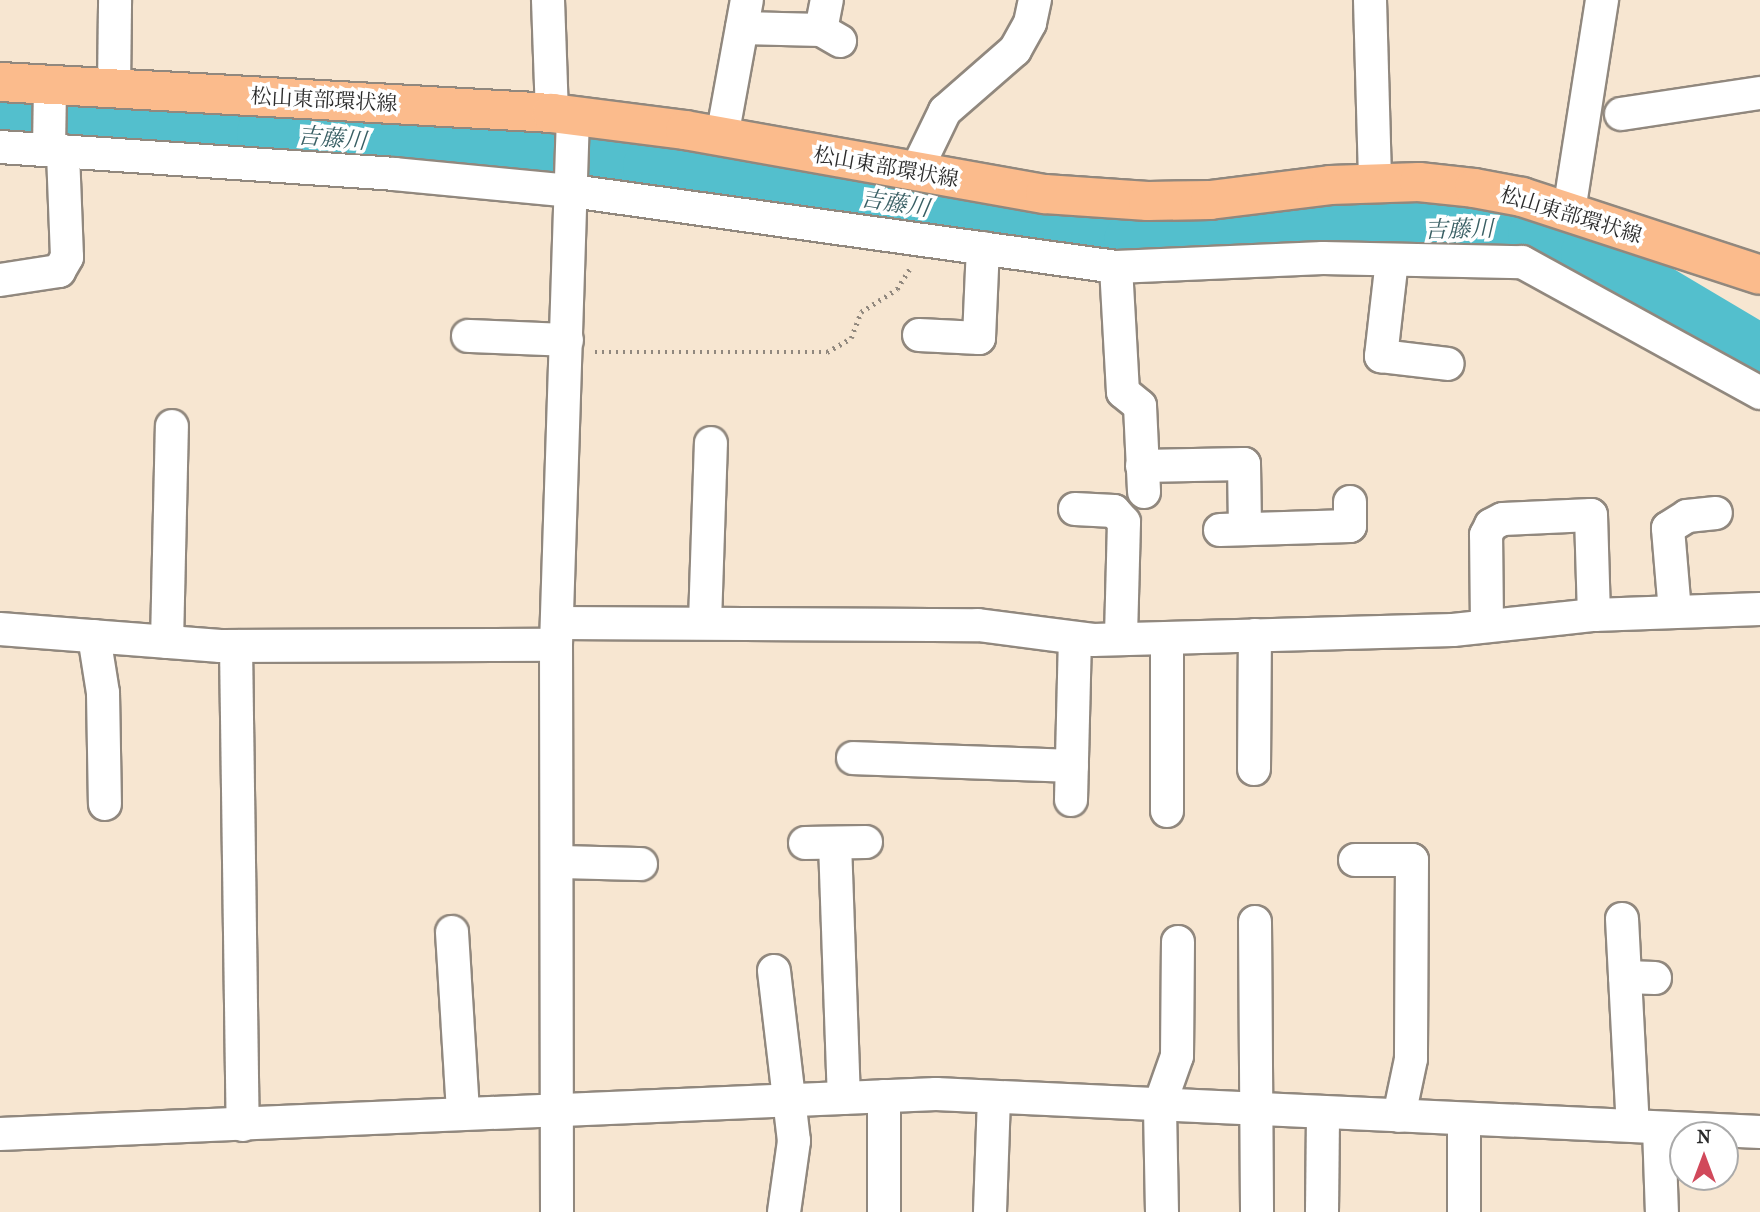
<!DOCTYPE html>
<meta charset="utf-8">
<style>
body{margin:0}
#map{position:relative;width:1760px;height:1212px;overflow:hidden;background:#f7e6d1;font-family:"IM FELL French Canon","Noto Serif JP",serif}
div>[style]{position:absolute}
.river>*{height:58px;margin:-29px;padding:0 29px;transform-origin:29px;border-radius:29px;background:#53bfcd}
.path>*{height:4.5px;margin-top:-2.25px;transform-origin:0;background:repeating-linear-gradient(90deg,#91887e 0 2px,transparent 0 7px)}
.roads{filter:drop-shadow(2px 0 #91887e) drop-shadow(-2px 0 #91887e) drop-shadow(0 2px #91887e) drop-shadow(0 -2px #91887e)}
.minor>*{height:32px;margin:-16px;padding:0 16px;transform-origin:16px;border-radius:16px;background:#fff}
.major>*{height:38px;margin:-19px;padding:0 19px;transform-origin:19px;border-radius:19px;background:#fbbb8c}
span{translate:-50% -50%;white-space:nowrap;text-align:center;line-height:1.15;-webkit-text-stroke:7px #fff;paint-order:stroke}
.street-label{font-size:21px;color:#2b2b2b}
.water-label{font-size:23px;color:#395f64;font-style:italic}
.north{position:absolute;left:1669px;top:1121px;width:70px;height:70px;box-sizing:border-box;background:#fff;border:2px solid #aaa;border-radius:50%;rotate:0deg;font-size:19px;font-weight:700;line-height:28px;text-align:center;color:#2b2b2b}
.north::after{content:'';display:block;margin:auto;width:24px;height:32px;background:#d1495b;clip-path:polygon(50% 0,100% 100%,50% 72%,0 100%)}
</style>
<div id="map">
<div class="river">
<i style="left:0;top:117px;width:266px;rotate:3.4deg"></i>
<i style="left:266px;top:133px;width:387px;rotate:4.9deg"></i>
<i style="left:652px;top:166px;width:487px;rotate:8.9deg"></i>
<i style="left:1133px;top:241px;width:363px;rotate:-2.1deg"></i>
<i style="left:1496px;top:228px;width:41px;rotate:8.3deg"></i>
<i style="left:1537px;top:234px;width:56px;rotate:19.7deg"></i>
<i style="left:1590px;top:253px;width:198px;rotate:30.7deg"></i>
</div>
<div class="path">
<i style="left:595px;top:352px;width:232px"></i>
<i style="left:827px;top:352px;width:28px;rotate:-30deg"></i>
<i style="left:851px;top:338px;width:28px;rotate:-69deg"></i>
<i style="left:861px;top:312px;width:43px;rotate:-32.6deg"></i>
<i style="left:897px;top:289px;width:25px;rotate:-58deg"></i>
</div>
<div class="roads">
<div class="minor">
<i style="left:548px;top:0;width:113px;rotate:88deg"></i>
<i style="left:1370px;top:0;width:183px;rotate:88.4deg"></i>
<i style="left:742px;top:28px;width:79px;rotate:1.5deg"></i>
<i style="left:821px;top:30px;width:22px;rotate:30deg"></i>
<i style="left:821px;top:30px;width:31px;rotate:-79deg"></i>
<i style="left:114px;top:88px;width:88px;rotate:-89.3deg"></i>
<i style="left:1621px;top:114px;width:141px;rotate:-8.6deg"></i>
<i style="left:722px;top:137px;width:139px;rotate:-79.7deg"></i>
<i style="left:0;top:147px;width:395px;rotate:3.9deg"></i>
<i style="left:394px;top:174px;width:179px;rotate:5.5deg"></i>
<i style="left:572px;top:191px;width:549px;rotate:7.95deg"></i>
<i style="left:1116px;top:267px;width:207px;rotate:-2.5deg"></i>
<i style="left:1323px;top:258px;width:199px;rotate:1.2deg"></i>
<i style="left:1522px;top:262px;width:272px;rotate:28.8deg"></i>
<i style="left:49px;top:150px;width:65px;rotate:-89.1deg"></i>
<i style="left:915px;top:173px;width:69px;rotate:-64.2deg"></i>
<i style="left:945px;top:111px;width:93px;rotate:-41.1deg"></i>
<i style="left:1015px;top:50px;width:31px;rotate:-61deg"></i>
<i style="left:1030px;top:23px;width:24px;rotate:-78deg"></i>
<i style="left:1569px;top:211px;width:214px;rotate:-81.1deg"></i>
<i style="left:1392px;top:260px;width:97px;rotate:96.5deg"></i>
<i style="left:1381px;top:356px;width:67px;rotate:6.8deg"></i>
<i style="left:1116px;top:267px;width:125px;rotate:86.8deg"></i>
<i style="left:1123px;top:392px;width:22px;rotate:39deg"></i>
<i style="left:1140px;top:406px;width:86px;rotate:87.3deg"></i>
<i style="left:0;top:280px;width:60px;rotate:-8.7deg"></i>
<i style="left:59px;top:271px;width:16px;rotate:-60deg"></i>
<i style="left:67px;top:257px;width:106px;rotate:-92.2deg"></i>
<i style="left:919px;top:335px;width:60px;rotate:2.9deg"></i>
<i style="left:979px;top:338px;width:90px;rotate:-87.5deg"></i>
<i style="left:468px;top:336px;width:99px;rotate:2.3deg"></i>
<i style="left:1142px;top:466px;width:102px;rotate:-1.1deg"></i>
<i style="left:1244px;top:464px;width:65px;rotate:89.1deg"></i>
<i style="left:1075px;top:509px;width:39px;rotate:3deg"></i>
<i style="left:1114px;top:511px;width:15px;rotate:48deg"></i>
<i style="left:1124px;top:522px;width:117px;rotate:91.5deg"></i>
<i style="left:1220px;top:530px;width:130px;rotate:-1.8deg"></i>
<i style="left:1350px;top:526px;width:24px;rotate:-90deg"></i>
<i style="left:1675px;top:612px;width:84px;rotate:-94.8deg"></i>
<i style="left:1668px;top:528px;width:22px;rotate:-32deg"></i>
<i style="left:1687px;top:516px;width:29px;rotate:-6deg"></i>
<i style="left:705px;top:622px;width:179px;rotate:-88.1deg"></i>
<i style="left:557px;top:623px;width:421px;rotate:0.3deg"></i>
<i style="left:978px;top:625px;width:116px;rotate:7.4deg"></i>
<i style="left:1093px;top:640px;width:360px;rotate:-1.6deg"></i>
<i style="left:1453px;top:630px;width:142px;rotate:-6.1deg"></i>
<i style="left:1594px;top:615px;width:166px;rotate:-2.1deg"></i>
<i style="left:1487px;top:626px;width:91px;rotate:-90.6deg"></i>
<i style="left:1486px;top:535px;width:11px;rotate:-63deg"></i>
<i style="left:1491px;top:525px;width:13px;rotate:-27deg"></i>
<i style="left:1503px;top:519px;width:88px;rotate:-2.6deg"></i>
<i style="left:1591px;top:515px;width:100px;rotate:88.3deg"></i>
<i style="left:0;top:629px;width:221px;rotate:4.4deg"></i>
<i style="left:220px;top:646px;width:336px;rotate:-0.2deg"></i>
<i style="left:94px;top:636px;width:58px;rotate:81deg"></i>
<i style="left:103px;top:693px;width:111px;rotate:89deg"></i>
<i style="left:1167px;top:638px;width:173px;rotate:90deg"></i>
<i style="left:167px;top:642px;width:216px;rotate:-88.7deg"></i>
<i style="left:236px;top:646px;width:479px;rotate:89.2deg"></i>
<i style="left:853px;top:758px;width:219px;rotate:2.1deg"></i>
<i style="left:1254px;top:769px;width:134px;rotate:-89.6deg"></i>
<i style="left:1071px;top:800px;width:162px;rotate:-88.6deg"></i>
<i style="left:805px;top:843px;width:61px;rotate:-0.9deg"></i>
<i style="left:835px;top:843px;width:255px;rotate:88deg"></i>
<i style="left:1355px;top:860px;width:57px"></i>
<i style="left:1412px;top:860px;width:199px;rotate:90.3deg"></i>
<i style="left:1411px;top:1059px;width:58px;rotate:101.9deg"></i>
<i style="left:558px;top:862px;width:83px;rotate:1.4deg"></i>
<i style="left:1622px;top:919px;width:207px;rotate:87deg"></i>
<i style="left:1255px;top:922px;width:290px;rotate:89.6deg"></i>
<i style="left:452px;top:932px;width:181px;rotate:86.5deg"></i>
<i style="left:774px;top:971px;width:171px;rotate:83.3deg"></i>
<i style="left:794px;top:1141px;width:72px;rotate:98deg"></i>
<i style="left:1625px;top:977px;width:30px;rotate:2deg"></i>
<i style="left:1659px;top:1128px;width:84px;rotate:88deg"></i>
<i style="left:0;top:1134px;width:937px;rotate:-2.45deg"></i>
<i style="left:936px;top:1094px;width:825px;rotate:2.64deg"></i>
<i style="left:557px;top:1212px;width:567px;rotate:-90.1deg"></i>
<i style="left:556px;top:645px;width:529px;rotate:-88.16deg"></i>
<i style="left:884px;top:1212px;width:116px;rotate:-90deg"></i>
<i style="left:990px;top:1212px;width:115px;rotate:-88deg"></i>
<i style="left:1162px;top:1212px;width:108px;rotate:-91.1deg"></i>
<i style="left:1160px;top:1104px;width:51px;rotate:-70.5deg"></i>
<i style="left:1177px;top:1056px;width:114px;rotate:-89.5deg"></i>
<i style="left:1322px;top:1212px;width:100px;rotate:-89.4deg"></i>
<i style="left:1464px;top:1212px;width:93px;rotate:-90deg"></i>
</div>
<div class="major">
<i style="left:0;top:82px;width:553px;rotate:3.21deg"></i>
<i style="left:552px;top:113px;width:134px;rotate:7.3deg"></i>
<i style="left:685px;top:130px;width:366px;rotate:10.1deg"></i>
<i style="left:1045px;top:194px;width:103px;rotate:3.9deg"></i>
<i style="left:1148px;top:201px;width:62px;rotate:-0.9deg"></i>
<i style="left:1210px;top:200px;width:121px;rotate:-7.1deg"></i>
<i style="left:1330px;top:185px;width:89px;rotate:-1.9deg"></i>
<i style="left:1419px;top:182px;width:55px;rotate:6.2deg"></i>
<i style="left:1474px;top:188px;width:49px;rotate:10.6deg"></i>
<i style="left:1522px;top:197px;width:250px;rotate:18.1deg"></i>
</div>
</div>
<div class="street-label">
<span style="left:324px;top:100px;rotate:3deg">松山東部環状線</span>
<span style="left:886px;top:167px;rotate:10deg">松山東部環状線</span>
<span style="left:1571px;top:215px;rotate:17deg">松山東部環状線</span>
</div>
<div class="water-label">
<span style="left:332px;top:139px;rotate:5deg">吉藤川</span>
<span style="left:895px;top:204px;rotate:9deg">吉藤川</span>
<span style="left:1459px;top:230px;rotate:-1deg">吉藤川</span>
</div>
<div class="north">N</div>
</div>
